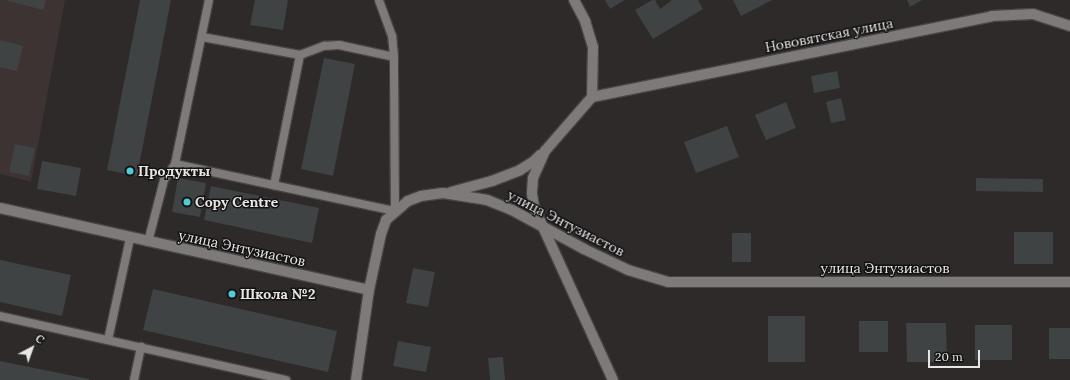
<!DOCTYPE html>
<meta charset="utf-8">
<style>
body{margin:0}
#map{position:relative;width:1070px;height:380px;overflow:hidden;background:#2d2a29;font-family:Lora,serif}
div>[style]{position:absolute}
.built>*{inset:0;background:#3c3332}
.building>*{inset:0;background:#3f4343}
.roads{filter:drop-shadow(1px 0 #484545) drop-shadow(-1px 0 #484545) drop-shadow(0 1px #484545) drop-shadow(0 -1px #484545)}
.lane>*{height:8px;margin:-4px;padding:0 4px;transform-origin:4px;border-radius:4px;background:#7e7a79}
.street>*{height:10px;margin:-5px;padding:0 5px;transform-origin:5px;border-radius:5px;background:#7e7a79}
.dots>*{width:11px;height:11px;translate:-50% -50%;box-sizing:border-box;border:2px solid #141313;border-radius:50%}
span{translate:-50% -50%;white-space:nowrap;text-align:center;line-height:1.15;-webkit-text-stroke:3px #141313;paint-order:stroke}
.street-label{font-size:14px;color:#e8e6e5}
.poi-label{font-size:14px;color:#e8e6e5;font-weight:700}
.left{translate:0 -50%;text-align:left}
.north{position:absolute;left:12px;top:328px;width:40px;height:40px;-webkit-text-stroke:3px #141313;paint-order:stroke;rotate:41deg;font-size:11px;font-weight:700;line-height:16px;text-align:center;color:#e8e6e5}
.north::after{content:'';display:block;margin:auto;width:14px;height:18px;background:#e8e6e5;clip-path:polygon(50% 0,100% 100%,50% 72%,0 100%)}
.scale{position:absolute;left:928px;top:350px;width:52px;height:18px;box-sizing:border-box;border:2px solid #e8e6e5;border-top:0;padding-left:5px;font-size:12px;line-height:14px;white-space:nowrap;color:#e8e6e5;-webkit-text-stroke:3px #141313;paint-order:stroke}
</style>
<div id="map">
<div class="built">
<i style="clip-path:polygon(0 0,65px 0,31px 182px,0 174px)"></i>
</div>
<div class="building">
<i style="clip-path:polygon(5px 0,46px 0,43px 10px)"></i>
<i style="clip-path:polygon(140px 0,171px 0,137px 176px,107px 170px)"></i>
<i style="clip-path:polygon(255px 0,288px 0,283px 30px,250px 25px)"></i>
<i style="clip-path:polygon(605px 0,625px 0,610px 9px)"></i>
<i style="clip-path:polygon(652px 0,655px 0,660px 9px,672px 0,698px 0,703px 9px,653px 39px,635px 10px)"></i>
<i style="clip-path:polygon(733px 0,772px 0,741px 16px)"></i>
<i style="clip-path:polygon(907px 0,922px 0,910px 7px)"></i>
<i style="clip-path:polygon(0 40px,23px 46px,17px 71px,0 67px)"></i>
<i style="clip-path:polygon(324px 58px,355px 64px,333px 176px,301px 169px)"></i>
<i style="clip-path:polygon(837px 71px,840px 88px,814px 93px,811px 76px)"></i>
<i style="clip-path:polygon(841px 98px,846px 120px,831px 123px,826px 102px)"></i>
<i style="clip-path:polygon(786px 102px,796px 128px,766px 140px,755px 115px)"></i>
<i style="clip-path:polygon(727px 126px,739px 157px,696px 173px,684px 142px)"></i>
<i style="clip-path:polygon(15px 144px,35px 148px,29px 176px,9px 172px)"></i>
<i style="clip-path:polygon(42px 161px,81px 168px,76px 196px,37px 189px)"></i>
<i style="clip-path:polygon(178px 178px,206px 183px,200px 217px,172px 212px)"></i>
<i style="clip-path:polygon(976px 178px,1043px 179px,1043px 192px,976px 191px)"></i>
<i style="clip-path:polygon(211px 186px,319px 208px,312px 243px,204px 220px)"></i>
<i style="clip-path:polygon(1014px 232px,1053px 232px,1053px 264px,1014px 264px)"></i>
<i style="clip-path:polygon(732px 233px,751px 233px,751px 262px,732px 262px)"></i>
<i style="clip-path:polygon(0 260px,71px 275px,62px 316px,0 302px)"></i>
<i style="clip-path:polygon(413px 268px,435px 272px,428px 307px,406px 303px)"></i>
<i style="clip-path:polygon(153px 289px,337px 331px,328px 372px,143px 330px)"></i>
<i style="clip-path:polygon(768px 316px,805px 316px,805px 362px,768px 362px)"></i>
<i style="clip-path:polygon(859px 321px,888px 321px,888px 352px,859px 352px)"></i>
<i style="clip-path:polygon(906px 323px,946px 323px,947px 362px,907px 362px)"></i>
<i style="clip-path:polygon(975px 325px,1012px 325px,1012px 360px,975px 360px)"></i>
<i style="clip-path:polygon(1049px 328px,1070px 328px,1070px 359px,1049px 359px)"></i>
<i style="clip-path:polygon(398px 341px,431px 347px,426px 372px,393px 366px)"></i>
<i style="clip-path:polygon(503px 357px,505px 380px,490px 380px,488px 358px)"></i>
<i style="clip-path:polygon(0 361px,89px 379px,89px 380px,0 380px)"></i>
</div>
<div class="roads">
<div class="lane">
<i style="left:202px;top:37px;width:100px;rotate:10.4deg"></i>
<i style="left:300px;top:55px;width:133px;rotate:101.3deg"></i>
<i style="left:300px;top:55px;width:26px;rotate:-21deg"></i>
<i style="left:324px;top:46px;width:15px;rotate:-4deg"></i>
<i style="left:339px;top:45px;width:56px;rotate:12.3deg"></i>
<i style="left:175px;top:164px;width:225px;rotate:12.1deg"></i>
<i style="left:395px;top:211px;width:154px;rotate:-90.4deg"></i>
<i style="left:394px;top:57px;width:21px;rotate:-95deg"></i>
<i style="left:392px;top:36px;width:38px;rotate:-110deg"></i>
<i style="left:148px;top:242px;width:64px;rotate:-75.5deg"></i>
<i style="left:164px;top:180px;width:19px;rotate:-55deg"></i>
<i style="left:175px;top:164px;width:167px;rotate:-78.3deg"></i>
<i style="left:0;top:316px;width:293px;rotate:12.6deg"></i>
<i style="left:108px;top:340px;width:104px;rotate:-77.8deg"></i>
<i style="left:134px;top:380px;width:34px;rotate:-78deg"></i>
</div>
<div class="street">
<i style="left:574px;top:0;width:24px;rotate:62deg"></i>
<i style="left:585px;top:21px;width:27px;rotate:73deg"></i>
<i style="left:593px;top:47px;width:50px;rotate:91.1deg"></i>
<i style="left:592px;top:97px;width:72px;rotate:131deg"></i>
<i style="left:545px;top:151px;width:30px;rotate:114deg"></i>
<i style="left:533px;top:178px;width:16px;rotate:94deg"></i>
<i style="left:532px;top:194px;width:12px;rotate:81deg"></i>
<i style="left:534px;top:206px;width:21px;rotate:67deg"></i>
<i style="left:542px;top:225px;width:170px;rotate:65.4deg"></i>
<i style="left:592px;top:97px;width:408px;rotate:-11.4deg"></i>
<i style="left:992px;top:16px;width:41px;rotate:-2.8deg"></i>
<i style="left:1033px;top:14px;width:39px;rotate:18deg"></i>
<i style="left:451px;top:192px;width:42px;rotate:-15deg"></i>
<i style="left:492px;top:181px;width:30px;rotate:-21deg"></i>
<i style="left:520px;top:170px;width:15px;rotate:-32deg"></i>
<i style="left:533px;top:162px;width:10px;rotate:-45deg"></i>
<i style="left:0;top:208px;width:378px;rotate:12.5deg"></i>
<i style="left:369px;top:290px;width:57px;rotate:-77.9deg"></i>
<i style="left:381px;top:234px;width:15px;rotate:-70deg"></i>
<i style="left:386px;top:220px;width:29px;rotate:-41deg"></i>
<i style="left:408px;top:201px;width:14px;rotate:-21deg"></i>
<i style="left:421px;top:196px;width:22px;rotate:-8deg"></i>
<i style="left:443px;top:193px;width:45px;rotate:9deg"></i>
<i style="left:487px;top:200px;width:27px;rotate:22deg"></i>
<i style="left:512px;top:210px;width:82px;rotate:28.4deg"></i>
<i style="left:584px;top:249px;width:49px;rotate:25.5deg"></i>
<i style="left:628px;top:270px;width:42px;rotate:16.7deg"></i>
<i style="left:668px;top:282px;width:402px"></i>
<i style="left:356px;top:380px;width:91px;rotate:-81.8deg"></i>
</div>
</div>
<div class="dots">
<i style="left:130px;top:171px;background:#51ccd2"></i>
<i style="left:187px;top:202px;background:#51ccd2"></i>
<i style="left:232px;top:294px;background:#51ccd2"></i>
</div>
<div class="street-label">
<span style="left:829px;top:35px;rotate:-11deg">Нововятская улица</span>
<span style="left:566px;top:223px;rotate:27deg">улица Энтузиастов</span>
<span style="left:242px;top:248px;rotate:12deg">улица Энтузиастов</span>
<span style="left:885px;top:268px">улица Энтузиастов</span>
</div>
<div class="poi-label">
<span class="left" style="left:138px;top:171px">Продукты</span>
<span class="left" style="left:195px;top:202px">Copy Centre</span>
<span class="left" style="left:240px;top:294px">Школа №2</span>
</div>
<div class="north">С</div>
<div class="scale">20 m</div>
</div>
